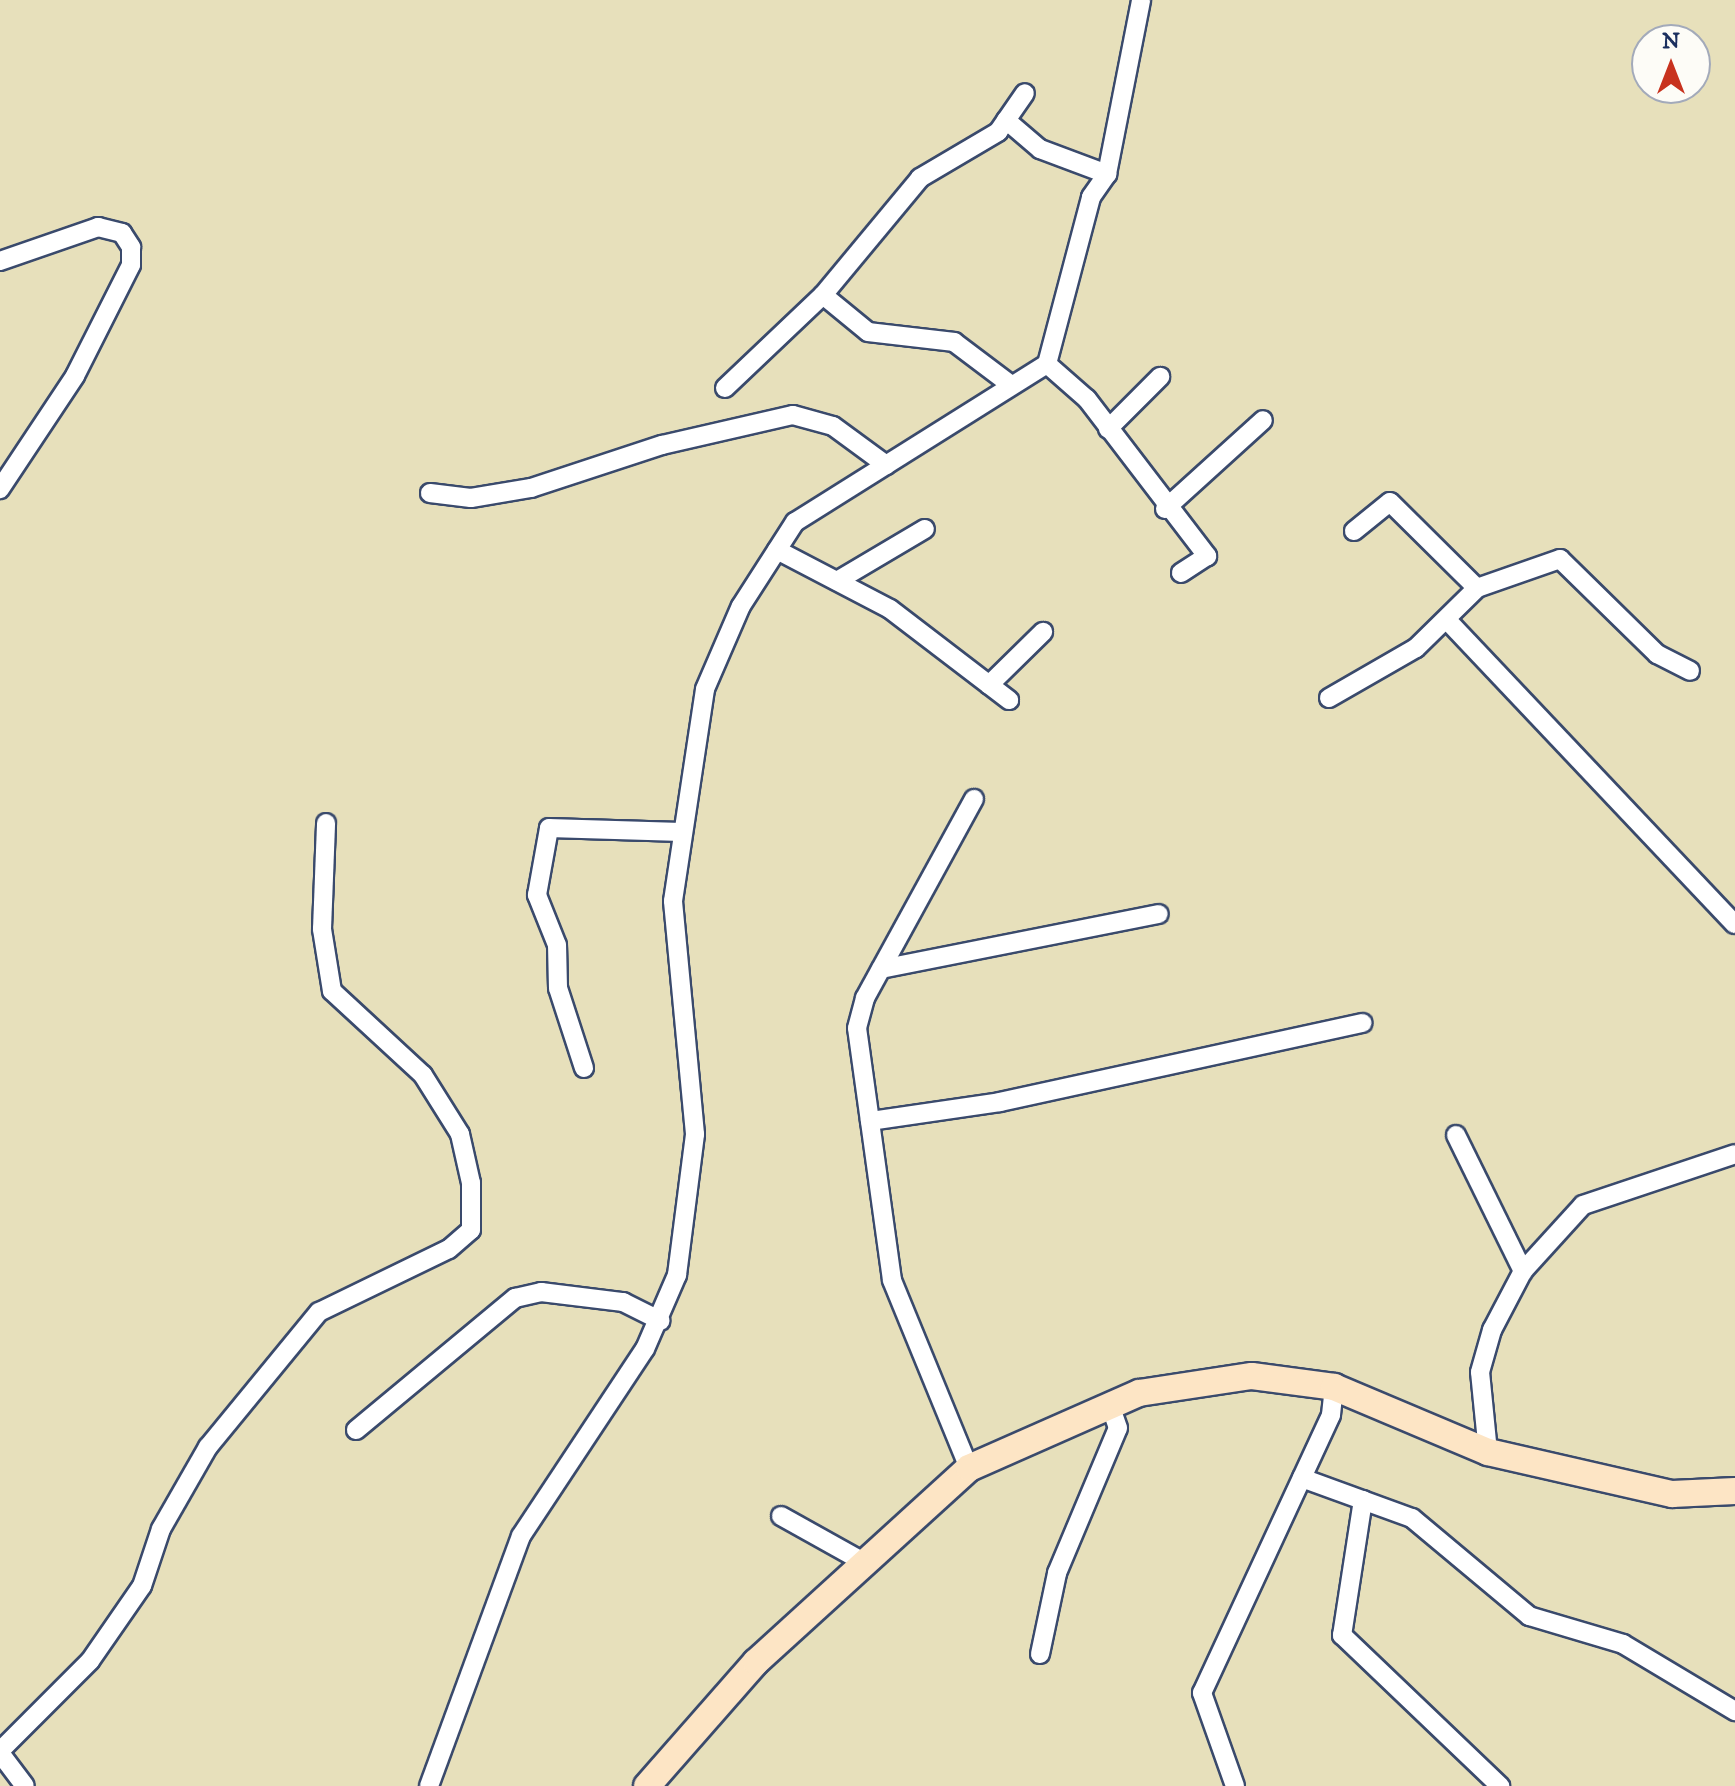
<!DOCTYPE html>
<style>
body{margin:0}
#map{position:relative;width:1735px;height:1786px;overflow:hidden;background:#e7e0bb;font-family:"IM FELL DW Pica",serif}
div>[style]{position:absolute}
.roads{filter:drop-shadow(2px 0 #3a4a6c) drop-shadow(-2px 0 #3a4a6c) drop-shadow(0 2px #3a4a6c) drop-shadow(0 -2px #3a4a6c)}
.street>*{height:18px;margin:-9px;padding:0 9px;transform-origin:9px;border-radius:9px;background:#fff}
.secondary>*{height:26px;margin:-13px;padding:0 13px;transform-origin:13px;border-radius:13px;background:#fde5c5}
span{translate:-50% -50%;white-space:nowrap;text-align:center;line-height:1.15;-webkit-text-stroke:6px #fdfcf7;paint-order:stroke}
.north{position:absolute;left:1631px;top:24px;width:80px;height:80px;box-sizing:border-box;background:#fdfcf7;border:2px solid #a3aaba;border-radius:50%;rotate:0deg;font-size:22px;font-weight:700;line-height:32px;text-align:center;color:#1b2f5e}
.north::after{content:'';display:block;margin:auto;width:28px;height:36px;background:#c8321e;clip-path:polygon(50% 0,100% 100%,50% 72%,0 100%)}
</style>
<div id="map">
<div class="roads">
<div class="street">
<i style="left:1006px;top:120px;width:45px;rotate:40.5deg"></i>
<i style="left:1040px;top:149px;width:72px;rotate:20.5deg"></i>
<i style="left:0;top:261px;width:104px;rotate:-19.1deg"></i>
<i style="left:98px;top:227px;width:25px;rotate:14deg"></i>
<i style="left:122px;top:233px;width:17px;rotate:57deg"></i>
<i style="left:131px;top:247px;width:18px;rotate:90deg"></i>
<i style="left:131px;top:265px;width:124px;rotate:116.8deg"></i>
<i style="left:75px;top:376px;width:136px;rotate:123.6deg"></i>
<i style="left:823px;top:295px;width:58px;rotate:39.4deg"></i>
<i style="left:868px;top:332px;width:87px;rotate:6.6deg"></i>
<i style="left:954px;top:342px;width:71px;rotate:37deg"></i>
<i style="left:1047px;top:364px;width:53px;rotate:41.2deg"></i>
<i style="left:1087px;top:399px;width:198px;rotate:52.6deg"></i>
<i style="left:1207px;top:556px;width:31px;rotate:147deg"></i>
<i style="left:725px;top:388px;width:135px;rotate:-43.5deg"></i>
<i style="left:823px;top:295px;width:152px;rotate:-50.3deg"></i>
<i style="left:920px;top:178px;width:91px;rotate:-30.5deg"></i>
<i style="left:998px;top:132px;width:47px;rotate:-55.3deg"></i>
<i style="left:1108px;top:429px;width:74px;rotate:-45deg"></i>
<i style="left:430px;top:493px;width:41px;rotate:7deg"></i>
<i style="left:471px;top:498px;width:61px;rotate:-9.5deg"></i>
<i style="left:531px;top:488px;width:138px;rotate:-18.2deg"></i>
<i style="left:662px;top:445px;width:134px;rotate:-12.9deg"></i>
<i style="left:793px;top:415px;width:41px;rotate:15.4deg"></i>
<i style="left:833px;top:426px;width:66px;rotate:36.3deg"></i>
<i style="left:1165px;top:509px;width:132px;rotate:-42.2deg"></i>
<i style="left:1354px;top:531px;width:46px;rotate:-38.9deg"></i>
<i style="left:1390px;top:502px;width:122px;rotate:44.7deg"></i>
<i style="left:777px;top:550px;width:127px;rotate:27.6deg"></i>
<i style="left:890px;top:609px;width:150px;rotate:37.4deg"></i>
<i style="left:837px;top:581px;width:102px;rotate:-30.6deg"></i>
<i style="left:1448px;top:621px;width:417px;rotate:46.6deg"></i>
<i style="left:989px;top:685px;width:76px;rotate:-44.5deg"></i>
<i style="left:1329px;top:698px;width:100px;rotate:-29.9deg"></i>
<i style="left:1416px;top:648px;width:86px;rotate:-44.5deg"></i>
<i style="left:1477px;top:588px;width:88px;rotate:-19.3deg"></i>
<i style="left:1560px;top:559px;width:136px;rotate:44.4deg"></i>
<i style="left:1657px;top:654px;width:37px;rotate:27deg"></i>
<i style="left:881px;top:969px;width:283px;rotate:-11.2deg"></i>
<i style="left:584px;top:1068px;width:84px;rotate:-108deg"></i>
<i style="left:558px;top:988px;width:43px;rotate:-91.3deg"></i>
<i style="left:557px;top:945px;width:54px;rotate:-111.8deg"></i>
<i style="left:537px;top:895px;width:68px;rotate:-79.8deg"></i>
<i style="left:549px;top:828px;width:132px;rotate:1.7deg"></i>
<i style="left:870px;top:1121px;width:131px;rotate:-8.3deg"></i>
<i style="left:1000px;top:1102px;width:371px;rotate:-12.3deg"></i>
<i style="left:1456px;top:1135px;width:152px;rotate:63.8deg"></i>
<i style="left:356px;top:1430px;width:207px;rotate:-39.7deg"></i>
<i style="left:515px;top:1298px;width:27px;rotate:-13deg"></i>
<i style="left:541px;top:1292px;width:83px;rotate:7deg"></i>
<i style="left:623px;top:1302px;width:42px;rotate:26.6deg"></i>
<i style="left:1488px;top:1452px;width:80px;rotate:-95.7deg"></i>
<i style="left:1480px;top:1372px;width:44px;rotate:-74.1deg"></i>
<i style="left:1492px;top:1330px;width:67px;rotate:-62.3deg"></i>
<i style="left:1523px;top:1271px;width:89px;rotate:-47.7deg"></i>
<i style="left:1583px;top:1205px;width:160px;rotate:-18.5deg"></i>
<i style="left:969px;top:1468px;width:203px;rotate:-112.3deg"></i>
<i style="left:892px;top:1280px;width:254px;rotate:-97.9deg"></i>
<i style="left:857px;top:1028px;width:31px;rotate:-75deg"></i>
<i style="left:865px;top:998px;width:227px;rotate:-61.3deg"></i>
<i style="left:1302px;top:1478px;width:117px;rotate:20deg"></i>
<i style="left:1412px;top:1518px;width:153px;rotate:39.9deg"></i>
<i style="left:1529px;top:1616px;width:98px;rotate:16.6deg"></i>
<i style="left:1623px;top:1644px;width:131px;rotate:30.9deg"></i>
<i style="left:1363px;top:1500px;width:137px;rotate:98.8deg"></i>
<i style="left:1342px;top:1635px;width:219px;rotate:43.7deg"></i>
<i style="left:781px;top:1516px;width:96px;rotate:29.2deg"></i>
<i style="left:1040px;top:1654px;width:83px;rotate:-78.1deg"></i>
<i style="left:1057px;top:1573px;width:157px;rotate:-67.2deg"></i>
<i style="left:1118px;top:1428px;width:24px;rotate:-109deg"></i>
<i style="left:0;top:1751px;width:127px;rotate:-45deg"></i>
<i style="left:90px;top:1661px;width:91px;rotate:-55.3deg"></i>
<i style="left:142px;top:1586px;width:60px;rotate:-71.6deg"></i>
<i style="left:161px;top:1529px;width:95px;rotate:-60.2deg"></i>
<i style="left:208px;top:1447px;width:175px;rotate:-50.6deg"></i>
<i style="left:319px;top:1312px;width:144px;rotate:-25.9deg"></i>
<i style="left:449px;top:1249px;width:29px;rotate:-41deg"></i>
<i style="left:471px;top:1230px;width:47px;rotate:-90deg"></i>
<i style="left:471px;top:1183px;width:50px;rotate:-102.7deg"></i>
<i style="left:460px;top:1134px;width:70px;rotate:-122.1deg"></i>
<i style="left:423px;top:1075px;width:124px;rotate:-137.3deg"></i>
<i style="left:332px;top:991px;width:63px;rotate:-99.2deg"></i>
<i style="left:322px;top:929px;width:106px;rotate:-87.8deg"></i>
<i style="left:0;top:1753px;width:41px;rotate:52.9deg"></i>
<i style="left:429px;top:1786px;width:266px;rotate:-69.8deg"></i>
<i style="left:521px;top:1536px;width:224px;rotate:-56.5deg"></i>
<i style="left:645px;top:1349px;width:81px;rotate:-66.6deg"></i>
<i style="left:677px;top:1275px;width:142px;rotate:-82.7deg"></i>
<i style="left:695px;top:1134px;width:234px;rotate:-95.4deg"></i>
<i style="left:673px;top:901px;width:214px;rotate:-81.4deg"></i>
<i style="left:705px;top:689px;width:90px;rotate:-66.6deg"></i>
<i style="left:741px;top:606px;width:100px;rotate:-57.3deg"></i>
<i style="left:795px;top:522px;width:297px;rotate:-32.1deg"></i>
<i style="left:1047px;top:364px;width:173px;rotate:-75.2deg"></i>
<i style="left:1091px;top:197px;width:28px;rotate:-55deg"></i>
<i style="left:1107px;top:174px;width:177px;rotate:-78.9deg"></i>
<i style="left:1235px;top:1786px;width:99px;rotate:-109.5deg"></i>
<i style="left:1202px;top:1693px;width:306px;rotate:-65.1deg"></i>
<i style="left:1331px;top:1415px;width:28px;rotate:-84deg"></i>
</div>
<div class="secondary">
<i style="left:647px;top:1786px;width:165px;rotate:-48.7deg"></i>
<i style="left:756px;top:1662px;width:288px;rotate:-42.3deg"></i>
<i style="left:969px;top:1468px;width:186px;rotate:-23.8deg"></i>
<i style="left:1139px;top:1393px;width:114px;rotate:-8.6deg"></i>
<i style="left:1252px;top:1376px;width:83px;rotate:7.6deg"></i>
<i style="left:1334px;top:1387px;width:167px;rotate:22.9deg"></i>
<i style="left:1488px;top:1452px;width:189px;rotate:12.9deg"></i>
<i style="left:1672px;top:1494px;width:63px;rotate:-2.7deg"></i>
</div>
</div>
<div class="north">N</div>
</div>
